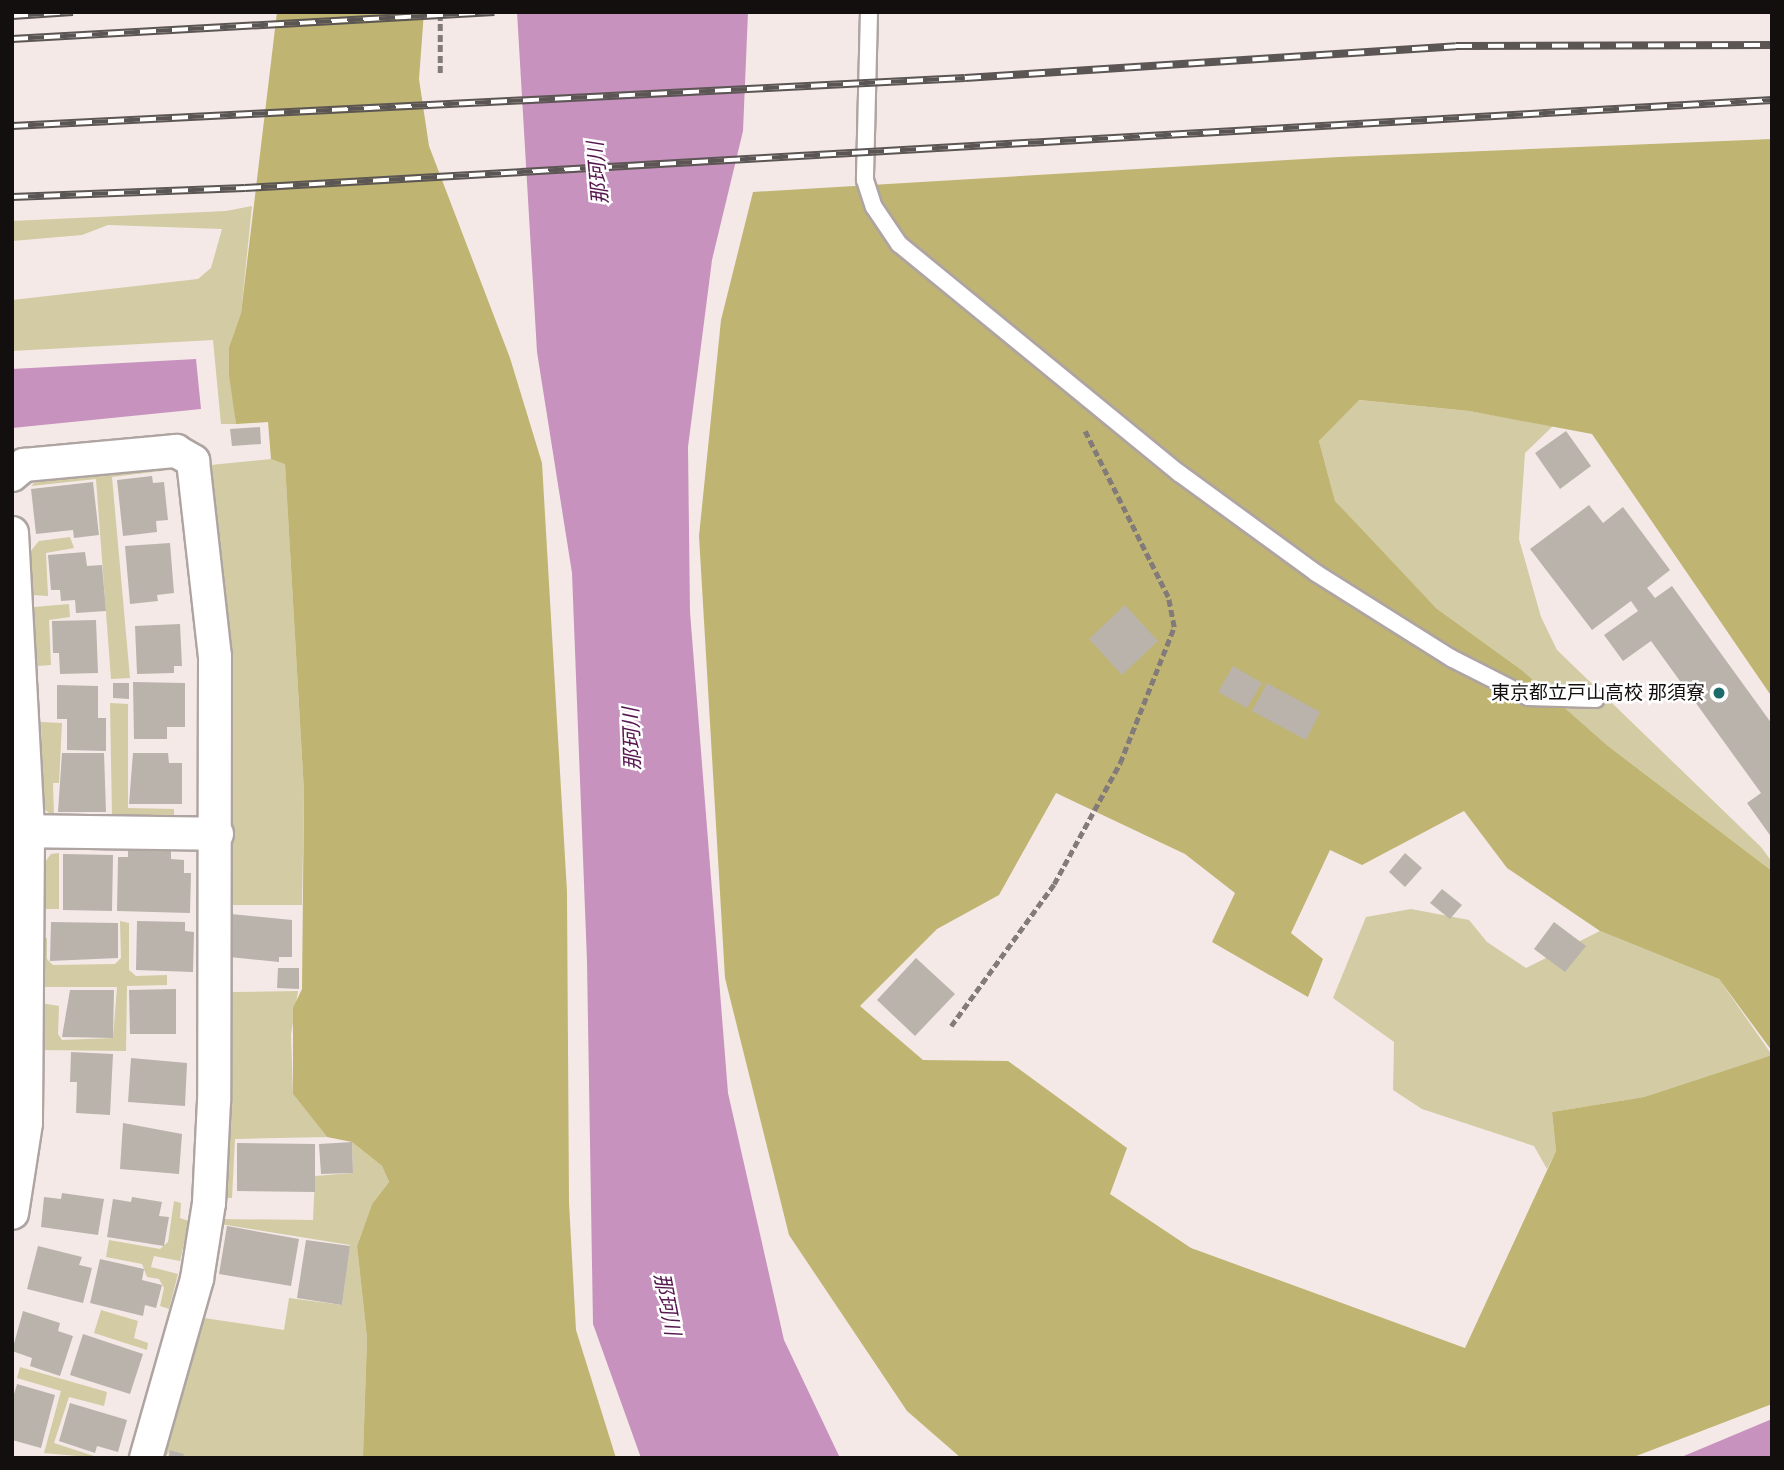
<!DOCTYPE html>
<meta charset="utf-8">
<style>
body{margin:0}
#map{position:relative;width:1784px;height:1470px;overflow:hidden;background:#f4e9e6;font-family:"PT Sans","Noto Sans JP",sans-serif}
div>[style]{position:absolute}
.green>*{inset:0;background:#d2cba3}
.forest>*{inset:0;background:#bfb472}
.water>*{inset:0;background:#c792be}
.building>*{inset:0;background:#b9b3ac}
.path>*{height:4.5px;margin-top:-2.25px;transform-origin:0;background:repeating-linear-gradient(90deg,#827b79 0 7px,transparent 0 10.5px)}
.roads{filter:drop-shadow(2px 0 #aea4a1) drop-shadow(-2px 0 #aea4a1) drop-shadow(0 2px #aea4a1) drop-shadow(0 -2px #aea4a1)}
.lane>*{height:16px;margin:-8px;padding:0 8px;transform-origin:8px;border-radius:8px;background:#fff}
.street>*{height:32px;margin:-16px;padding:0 16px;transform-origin:16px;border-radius:16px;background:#fff}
.rail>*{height:8px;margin-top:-4px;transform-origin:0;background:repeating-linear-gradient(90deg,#fff 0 16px,#5b5654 0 32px);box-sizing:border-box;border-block:2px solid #5b5654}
.dots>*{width:19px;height:19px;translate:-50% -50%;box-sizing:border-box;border:4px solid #fff;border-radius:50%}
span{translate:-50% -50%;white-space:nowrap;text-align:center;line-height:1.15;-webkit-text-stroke:5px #fff;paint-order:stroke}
.poi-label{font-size:19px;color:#120f0e}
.right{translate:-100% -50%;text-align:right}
.water-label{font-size:21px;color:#56174f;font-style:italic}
.frame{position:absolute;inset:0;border:14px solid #120f0e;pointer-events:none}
</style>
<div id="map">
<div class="green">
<i style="clip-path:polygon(252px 206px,241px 313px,229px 347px,236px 424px,221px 424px,213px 340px,12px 351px,12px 300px,198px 279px,211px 268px,222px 229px,108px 225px,82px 235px,12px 241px,12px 221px,226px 211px)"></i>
<i style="clip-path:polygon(1358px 400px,1469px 411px,1553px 426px,1525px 453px,1519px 539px,1541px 617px,1557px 650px,1761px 847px,1772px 862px,1772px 871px,1608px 746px,1523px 671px,1436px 608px,1370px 541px,1335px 501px,1319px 441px)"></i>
<i style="clip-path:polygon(271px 459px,285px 463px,304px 792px,302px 905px,231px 905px,229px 655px,211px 465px)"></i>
<i style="clip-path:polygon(168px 465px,169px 470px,112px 477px,130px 678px,111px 679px,96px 479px,31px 486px,41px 476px)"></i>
<i style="clip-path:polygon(70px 537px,74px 548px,46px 553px,48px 596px,32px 595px,29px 553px,39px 541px)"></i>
<i style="clip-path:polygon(69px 604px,70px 617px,49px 620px,51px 665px,37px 666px,34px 607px)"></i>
<i style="clip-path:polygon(110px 703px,128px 704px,128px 808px,174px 809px,174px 818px,112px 816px)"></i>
<i style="clip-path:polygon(41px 722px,62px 723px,59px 783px,53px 783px,54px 817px,43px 808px)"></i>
<i style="clip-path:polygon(59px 853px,59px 909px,43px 909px,45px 862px,51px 854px)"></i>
<i style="clip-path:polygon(1411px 909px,1469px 920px,1487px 942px,1526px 968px,1600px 931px,1719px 979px,1772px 1055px,1644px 1097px,1552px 1112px,1556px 1151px,1547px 1169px,1534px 1146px,1422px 1109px,1393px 1090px,1394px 1042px,1333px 998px,1366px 917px)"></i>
<i style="clip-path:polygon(120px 921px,129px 923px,129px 970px,136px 976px,167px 975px,167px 985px,127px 986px,126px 1051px,40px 1050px,41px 1003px,59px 1006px,58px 1034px,62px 1040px,113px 1038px,117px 987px,40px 987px,42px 937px,47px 938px,47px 959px,53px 965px,115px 964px,121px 958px)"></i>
<i style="clip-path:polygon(298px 991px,291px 1035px,293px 1094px,327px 1137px,235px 1139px,232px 1198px,222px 1198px,230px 1098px,231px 992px)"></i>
<i style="clip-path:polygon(352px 1142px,382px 1166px,389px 1182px,372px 1204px,357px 1246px,367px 1338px,363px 1458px,183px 1458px,183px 1454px,171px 1450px,165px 1458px,204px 1318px,284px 1330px,289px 1298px,342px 1305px,350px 1245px,220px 1224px,220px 1219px,313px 1220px,315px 1176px,353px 1173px)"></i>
<i style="clip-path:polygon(174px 1201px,181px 1203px,180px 1218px,189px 1221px,180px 1261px,154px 1256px,151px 1267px,178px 1274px,169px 1309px,160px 1306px,164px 1288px,159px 1279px,147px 1277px,142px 1264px,106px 1257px,109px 1240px,160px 1249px,168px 1242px)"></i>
<i style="clip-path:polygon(101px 1310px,138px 1321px,134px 1338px,148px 1343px,147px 1350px,94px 1333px)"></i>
<i style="clip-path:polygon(20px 1367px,107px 1392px,104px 1406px,69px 1397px,54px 1443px,100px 1458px,44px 1453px,61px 1391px,17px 1378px)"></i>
</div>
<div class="forest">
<i style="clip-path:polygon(277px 12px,424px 12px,419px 79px,429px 146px,510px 358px,542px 463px,567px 892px,569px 1203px,576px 1330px,616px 1458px,363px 1456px,367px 1338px,357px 1246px,372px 1204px,389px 1182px,382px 1166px,352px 1142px,327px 1137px,293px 1094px,293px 1008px,302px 989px,304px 792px,285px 464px,271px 459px,268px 422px,236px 424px,229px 375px,229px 347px,241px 313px)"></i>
<i style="clip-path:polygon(1772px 139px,1772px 697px,1592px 434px,1469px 411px,1359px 400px,1319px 441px,1335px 501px,1436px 608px,1523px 671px,1608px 746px,1772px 871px,1772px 1051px,1719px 979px,1600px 931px,1507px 868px,1464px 811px,1362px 865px,1330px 850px,1291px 933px,1323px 959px,1308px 997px,1212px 942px,1235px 893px,1185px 854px,1056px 793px,999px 895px,937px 929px,860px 1006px,923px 1060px,1008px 1061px,1127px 1148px,1110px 1194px,1191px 1248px,1465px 1348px,1556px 1151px,1552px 1112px,1644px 1097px,1772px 1055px,1772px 1404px,1631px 1458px,961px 1458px,907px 1411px,789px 1235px,725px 978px,699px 536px,721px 320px,753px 192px,1339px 157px)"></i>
</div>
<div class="water">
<i style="clip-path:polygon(517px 12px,748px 12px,743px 131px,712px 260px,688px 447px,690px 612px,728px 1093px,784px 1340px,840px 1458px,641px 1458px,593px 1324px,587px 961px,572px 573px,537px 352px)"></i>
<i style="clip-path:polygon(196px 359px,201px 409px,12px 428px,12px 369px)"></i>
<i style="clip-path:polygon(1772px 1419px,1772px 1458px,1679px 1458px)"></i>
</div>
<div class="building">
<i style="clip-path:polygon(260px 427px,261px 444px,232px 446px,230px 429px)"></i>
<i style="clip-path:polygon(1566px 431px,1591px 466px,1560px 489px,1535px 453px)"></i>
<i style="clip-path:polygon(152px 476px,153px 483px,164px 482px,168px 520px,156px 521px,157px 532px,123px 536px,117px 480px)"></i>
<i style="clip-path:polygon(93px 482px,99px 535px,74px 538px,73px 530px,36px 534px,31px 489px)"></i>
<i style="clip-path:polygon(1589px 505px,1603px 523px,1623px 507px,1670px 570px,1647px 588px,1655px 598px,1672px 586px,1772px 724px,1772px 838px,1747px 803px,1761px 793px,1651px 641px,1623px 661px,1604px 635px,1638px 611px,1631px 601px,1592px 630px,1530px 549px)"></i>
<i style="clip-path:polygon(170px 543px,174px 593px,157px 595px,158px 601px,130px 604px,125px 546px)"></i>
<i style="clip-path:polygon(85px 552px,87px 566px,102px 565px,106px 611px,76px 613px,75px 600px,61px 601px,60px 590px,51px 590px,48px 555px)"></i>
<i style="clip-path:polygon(1125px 605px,1158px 641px,1122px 675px,1089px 639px)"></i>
<i style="clip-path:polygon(96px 620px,98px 673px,60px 674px,59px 653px,53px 653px,52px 621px)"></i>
<i style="clip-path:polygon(180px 624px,182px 666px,174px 666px,174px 673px,137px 674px,135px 626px)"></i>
<i style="clip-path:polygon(1233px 666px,1262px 683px,1247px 708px,1218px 692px)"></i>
<i style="clip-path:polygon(133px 682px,185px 683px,185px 727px,167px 727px,167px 739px,134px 739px)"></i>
<i style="clip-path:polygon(113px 683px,129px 683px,129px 699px,113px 698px)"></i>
<i style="clip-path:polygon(1267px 683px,1320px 712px,1306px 740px,1252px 711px)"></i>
<i style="clip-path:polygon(57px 685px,98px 686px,98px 718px,106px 718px,106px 751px,67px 750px,67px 719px,57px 719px)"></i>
<i style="clip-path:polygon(62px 753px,104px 753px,106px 812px,58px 812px)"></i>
<i style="clip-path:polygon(133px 753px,168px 753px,169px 763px,182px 763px,182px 804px,129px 804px)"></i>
<i style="clip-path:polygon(128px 850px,171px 851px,171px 859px,184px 860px,184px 873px,191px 873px,190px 913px,117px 911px,118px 857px,128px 857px)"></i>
<i style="clip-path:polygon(1405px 853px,1422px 868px,1405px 887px,1389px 872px)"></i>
<i style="clip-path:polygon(63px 854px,113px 855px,112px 911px,63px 910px)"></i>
<i style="clip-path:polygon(1442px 889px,1462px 905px,1450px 919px,1430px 903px)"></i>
<i style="clip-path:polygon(231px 914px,292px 920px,292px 957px,279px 957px,279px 962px,230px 957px)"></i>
<i style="clip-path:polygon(137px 921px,185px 922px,185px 931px,194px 932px,193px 972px,136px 970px)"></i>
<i style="clip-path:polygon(51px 922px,118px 923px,118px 958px,50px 961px)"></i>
<i style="clip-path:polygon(1554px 922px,1586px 946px,1565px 972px,1534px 949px)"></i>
<i style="clip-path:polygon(916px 958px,955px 994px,915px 1036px,877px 1000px)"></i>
<i style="clip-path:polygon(278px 968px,299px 968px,299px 989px,277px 988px)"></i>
<i style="clip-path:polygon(176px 989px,176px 1034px,130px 1034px,129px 990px)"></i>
<i style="clip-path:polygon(70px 990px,114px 990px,113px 1038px,62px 1037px)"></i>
<i style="clip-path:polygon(71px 1052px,113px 1054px,110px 1115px,76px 1113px,77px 1082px,70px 1082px)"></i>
<i style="clip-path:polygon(131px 1058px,187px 1063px,185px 1106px,128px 1102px)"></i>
<i style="clip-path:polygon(123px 1123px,182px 1134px,179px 1174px,120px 1169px)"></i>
<i style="clip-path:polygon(352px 1142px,353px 1173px,321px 1174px,319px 1144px)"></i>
<i style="clip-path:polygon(237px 1143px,315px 1144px,315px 1192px,237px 1191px)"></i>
<i style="clip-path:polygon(62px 1193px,104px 1199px,98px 1235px,41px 1227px,44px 1197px,61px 1199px)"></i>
<i style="clip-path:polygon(132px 1197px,162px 1202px,159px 1216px,169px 1217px,164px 1246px,107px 1237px,113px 1199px,131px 1202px)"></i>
<i style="clip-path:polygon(227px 1226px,299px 1239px,291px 1286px,219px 1274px)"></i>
<i style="clip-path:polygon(306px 1240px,350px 1246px,342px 1305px,297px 1298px)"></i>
<i style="clip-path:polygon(38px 1246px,82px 1257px,79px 1265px,92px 1268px,83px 1303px,27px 1289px)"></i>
<i style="clip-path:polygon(100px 1259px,144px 1269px,142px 1280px,162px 1285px,156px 1308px,145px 1305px,143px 1316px,90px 1303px)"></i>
<i style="clip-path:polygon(23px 1311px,60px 1323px,58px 1331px,73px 1336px,60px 1376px,30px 1366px,32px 1358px,12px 1351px)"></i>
<i style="clip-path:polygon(83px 1334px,143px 1354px,130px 1394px,70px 1375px)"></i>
<i style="clip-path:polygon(17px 1384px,55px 1395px,41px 1448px,12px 1440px,12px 1401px)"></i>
<i style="clip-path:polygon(70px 1403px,127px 1420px,118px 1452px,97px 1446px,95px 1453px,59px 1441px)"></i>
<i style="clip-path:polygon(170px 1450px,184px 1454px,183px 1458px,168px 1458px)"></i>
</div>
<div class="path">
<i style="left:440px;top:73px;width:61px;rotate:-90deg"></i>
<i style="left:951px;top:1026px;width:175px;rotate:-54deg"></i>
<i style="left:1054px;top:884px;width:138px;rotate:-61.4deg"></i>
<i style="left:1120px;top:763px;width:146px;rotate:-68.3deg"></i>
<i style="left:1174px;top:627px;width:31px;rotate:-101deg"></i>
<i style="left:1168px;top:597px;width:186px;rotate:-116.6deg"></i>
</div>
<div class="roads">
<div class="lane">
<i style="left:869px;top:12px;width:168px;rotate:91.4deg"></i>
<i style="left:865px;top:180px;width:28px;rotate:72deg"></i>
<i style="left:874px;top:207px;width:45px;rotate:56deg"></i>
<i style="left:899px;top:244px;width:362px;rotate:39.3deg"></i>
<i style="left:1179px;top:473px;width:170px;rotate:36.1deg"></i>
<i style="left:1316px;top:573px;width:160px;rotate:32.2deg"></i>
<i style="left:1451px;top:658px;width:86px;rotate:26.9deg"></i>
<i style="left:1528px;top:697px;width:68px;rotate:1.7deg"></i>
</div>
<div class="street">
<i style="left:12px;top:475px;width:16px;rotate:-40deg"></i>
<i style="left:24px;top:465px;width:153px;rotate:-5.3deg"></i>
<i style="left:176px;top:451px;width:20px;rotate:30deg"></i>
<i style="left:193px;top:461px;width:196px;rotate:83.6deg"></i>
<i style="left:215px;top:656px;width:445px;rotate:90.1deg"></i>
<i style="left:214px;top:1101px;width:102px;rotate:92.8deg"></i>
<i style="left:209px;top:1203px;width:77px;rotate:99deg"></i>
<i style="left:197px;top:1279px;width:186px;rotate:105.9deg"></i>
<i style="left:12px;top:533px;width:299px;rotate:86.9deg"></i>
<i style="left:28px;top:832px;width:291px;rotate:90.4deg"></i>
<i style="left:26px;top:1123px;width:91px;rotate:98.8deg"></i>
<i style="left:12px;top:831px;width:205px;rotate:0.8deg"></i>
</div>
</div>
<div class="rail">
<i style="left:12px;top:16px;width:61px;rotate:-3.8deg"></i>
<i style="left:12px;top:39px;width:483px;rotate:-3.2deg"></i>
<i style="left:12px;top:126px;width:954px;rotate:-2.88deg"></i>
<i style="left:965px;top:78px;width:492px;rotate:-3.7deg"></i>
<i style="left:1456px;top:46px;width:316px;rotate:-0.2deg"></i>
<i style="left:12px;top:197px;width:233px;rotate:-2.2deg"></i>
<i style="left:245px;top:188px;width:1530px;rotate:-3.3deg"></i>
</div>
<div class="dots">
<i style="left:1719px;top:693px;background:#1d6a6a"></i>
</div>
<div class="poi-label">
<span class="right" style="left:1705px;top:693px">東京都立戸山高校 那須寮</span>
</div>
<div class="water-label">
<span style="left:598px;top:173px;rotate:-95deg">那珂川</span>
<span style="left:632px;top:739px;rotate:-92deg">那珂川</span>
<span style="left:667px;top:1304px;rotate:79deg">那珂川</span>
</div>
<div class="frame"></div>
</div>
